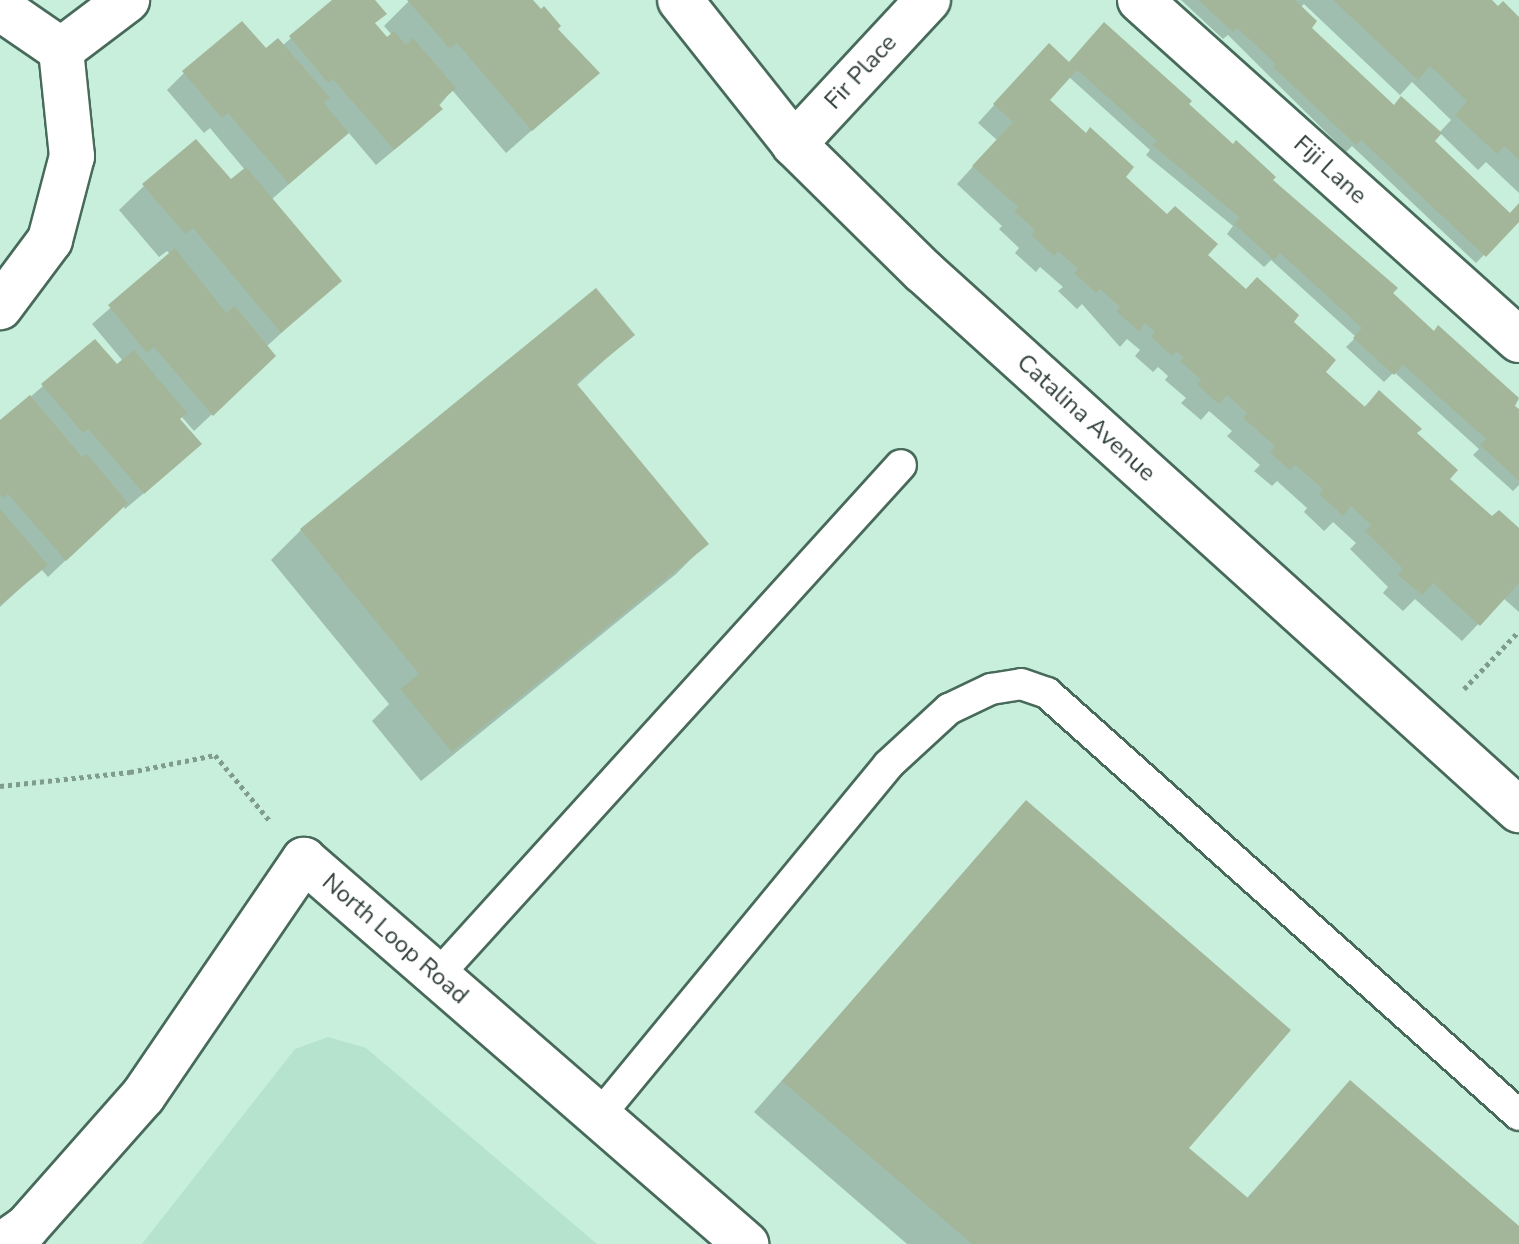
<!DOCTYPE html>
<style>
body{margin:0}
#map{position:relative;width:1519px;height:1244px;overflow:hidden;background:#c8eedc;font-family:"Nunito Sans",sans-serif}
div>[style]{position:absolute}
.built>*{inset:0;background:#b5e3ce}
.shadow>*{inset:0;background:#0003}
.building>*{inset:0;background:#a3b699}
.path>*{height:5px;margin-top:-2.5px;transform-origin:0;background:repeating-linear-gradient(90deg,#809c8f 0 4px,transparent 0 8px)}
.roads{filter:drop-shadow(2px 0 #486a5b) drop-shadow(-2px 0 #486a5b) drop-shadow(0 2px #486a5b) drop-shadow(0 -2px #486a5b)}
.lane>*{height:30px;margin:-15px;padding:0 15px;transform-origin:15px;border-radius:15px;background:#fff}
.street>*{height:44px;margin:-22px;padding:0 22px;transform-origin:22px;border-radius:22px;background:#fff}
span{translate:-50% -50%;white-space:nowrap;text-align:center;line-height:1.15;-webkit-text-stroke:8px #fff;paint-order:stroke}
.street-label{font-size:24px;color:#303f38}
</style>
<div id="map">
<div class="built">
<i style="clip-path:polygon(328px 1037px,366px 1048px,597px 1244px,142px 1244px,295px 1049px)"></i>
</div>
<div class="shadow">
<i style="clip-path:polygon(335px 0,373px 0,373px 24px,387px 40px,392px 35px,384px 26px,410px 0,531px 0,597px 73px,506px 153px,452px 90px,423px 126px,376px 165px,348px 132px,271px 200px,339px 280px,266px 347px,257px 372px,194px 431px,181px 416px,178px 419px,182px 461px,125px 509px,123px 506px,48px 577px,41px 569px,0 607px,0 423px,43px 386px,117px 366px,123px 361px,92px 324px,171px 255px,167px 251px,159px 257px,119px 210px,144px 186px,231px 182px,245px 170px,210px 128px,204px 133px,167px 90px,184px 73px,282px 46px)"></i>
<i style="clip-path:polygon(evenodd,1181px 0,1490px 0,1519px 28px,1519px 193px,1486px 162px,1478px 170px,1440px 133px,1432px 141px,1510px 215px,1519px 205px,1519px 219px,1476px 263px,1352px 146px,1346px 152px,1228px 35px,1223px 39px,1181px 0,1304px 4px,1400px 95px,1412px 82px,1451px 120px,1439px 133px,1393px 107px,1309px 28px,1300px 8px,1304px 4px)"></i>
<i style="clip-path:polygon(1032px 63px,1068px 64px,1186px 104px,1433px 333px,1439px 328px,1518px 400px,1513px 406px,1519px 412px,1519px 485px,1513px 491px,1473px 455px,1479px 449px,1394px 372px,1384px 382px,1346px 347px,1356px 337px,1271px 260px,1264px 267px,1227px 234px,1233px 226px,1146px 155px,1150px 150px,1069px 77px,1047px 100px,1205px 255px,1245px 292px,1291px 322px,1323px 372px,1363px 408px,1379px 393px,1447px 479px,1492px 519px,1519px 530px,1519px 612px,1503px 598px,1462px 641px,1415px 599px,1403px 611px,1383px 593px,1388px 587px,1350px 549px,1356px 543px,1333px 522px,1324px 531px,1304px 512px,1307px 508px,1277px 481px,1272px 486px,1254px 471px,1260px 465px,1227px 436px,1232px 431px,1209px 411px,1201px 420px,1181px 403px,1186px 398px,1165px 380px,1168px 376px,1158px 367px,1153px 372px,1135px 356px,1140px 350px,1127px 339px,1120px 347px,1082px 304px,1077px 309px,1058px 291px,1063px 287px,1040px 267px,1036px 272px,1015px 253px,1019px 248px,999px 229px,1002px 226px,957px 184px,997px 140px,978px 123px)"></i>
<i style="clip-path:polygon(632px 335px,576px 386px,706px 544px,676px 574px,421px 781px,372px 721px,389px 704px,271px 560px,301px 530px)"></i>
<i style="clip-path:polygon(1026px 803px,1186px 1149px,1246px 1199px,1350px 1083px,1519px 1228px,1519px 1244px,907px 1244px,754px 1112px)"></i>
</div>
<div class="building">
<i style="clip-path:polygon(332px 0,375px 0,387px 14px,375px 23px,387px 37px,394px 31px,406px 45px,413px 38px,456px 88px,438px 104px,443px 109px,394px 150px,333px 79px,328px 83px,289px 36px)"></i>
<i style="clip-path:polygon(407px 0,533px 0,541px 9px,544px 6px,561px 26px,558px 29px,600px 73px,532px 131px,457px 43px,450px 49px)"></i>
<i style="clip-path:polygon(1198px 0,1295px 0,1317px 21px,1312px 28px,1394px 105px,1401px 96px,1442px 133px,1435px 141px,1510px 213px,1519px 203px,1519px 222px,1486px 257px,1361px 140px,1356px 145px,1273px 67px,1276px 64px,1237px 28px,1233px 32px)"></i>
<i style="clip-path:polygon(1333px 0,1492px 0,1498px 6px,1503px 1px,1519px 17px,1519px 160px,1504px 146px,1497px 154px,1455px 115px,1467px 101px,1430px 66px,1418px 80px)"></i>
<i style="clip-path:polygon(242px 21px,266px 48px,278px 38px,330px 98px,324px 103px,349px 133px,289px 184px,228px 113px,222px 118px,182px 71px)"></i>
<i style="clip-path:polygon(1104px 22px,1192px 101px,1189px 104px,1233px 144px,1236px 140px,1276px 177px,1273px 180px,1398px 288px,1393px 293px,1434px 331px,1438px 325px,1519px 398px,1515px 406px,1519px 409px,1519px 481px,1480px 445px,1486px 439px,1403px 365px,1394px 375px,1353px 338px,1362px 328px,1280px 253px,1274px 260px,1234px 224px,1239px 217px,1152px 145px,1157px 141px,1077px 70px,1050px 100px,1086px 133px,1090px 127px,1134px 167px,1126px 177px,1167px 214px,1175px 206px,1218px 244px,1208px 255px,1246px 289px,1257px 277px,1299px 315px,1294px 322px,1336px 360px,1326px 372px,1365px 407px,1379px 390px,1422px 429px,1417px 433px,1458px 470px,1450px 479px,1492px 516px,1499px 510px,1519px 528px,1519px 583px,1480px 626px,1433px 583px,1422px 595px,1398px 575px,1403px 569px,1365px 531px,1371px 525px,1351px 506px,1343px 516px,1319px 494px,1323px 489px,1295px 465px,1290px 470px,1270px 453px,1275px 446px,1243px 418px,1247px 413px,1227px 395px,1219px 404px,1197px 385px,1201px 380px,1180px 361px,1184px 358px,1176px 351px,1172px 356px,1151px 337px,1155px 332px,1145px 323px,1139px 331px,1116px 311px,1120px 307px,1100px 289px,1096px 293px,1074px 273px,1078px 269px,1058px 251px,1054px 256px,1031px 235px,1035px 230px,1014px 211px,1018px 207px,972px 166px,1013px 122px,993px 104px,1049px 43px,1069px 62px)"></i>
<i style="clip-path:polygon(196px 139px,231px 179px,246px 167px,342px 281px,281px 333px,193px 228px,185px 234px,142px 184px)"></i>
<i style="clip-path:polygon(175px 248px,226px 313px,235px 306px,276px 356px,213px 416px,154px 347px,147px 353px,108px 305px)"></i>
<i style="clip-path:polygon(596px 288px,635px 335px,576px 383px,709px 544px,452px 752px,400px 689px,419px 674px,300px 529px)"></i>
<i style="clip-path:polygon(95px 339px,117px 364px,134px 350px,187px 413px,180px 419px,202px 444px,144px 494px,88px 429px,83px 433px,41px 384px)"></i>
<i style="clip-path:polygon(30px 395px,82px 457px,87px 454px,128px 503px,66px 561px,8px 494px,3px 498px,0 495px,0 420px)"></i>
<i style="clip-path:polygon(0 509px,48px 565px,0 605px)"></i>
<i style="clip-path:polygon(1026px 800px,1291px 1030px,1189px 1148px,1248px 1198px,1350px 1080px,1519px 1226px,1519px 1244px,972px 1244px,782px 1081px)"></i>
</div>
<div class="path">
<i style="left:1464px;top:689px;width:80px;rotate:-46.5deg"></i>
<i style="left:0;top:786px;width:131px;rotate:-6.1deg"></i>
<i style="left:130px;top:772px;width:87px;rotate:-11.3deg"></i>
<i style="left:215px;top:755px;width:86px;rotate:50.2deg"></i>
</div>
<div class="roads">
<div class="lane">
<i style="left:437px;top:976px;width:690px;rotate:-47.76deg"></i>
<i style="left:599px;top:1116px;width:455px;rotate:-50.5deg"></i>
<i style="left:888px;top:765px;width:83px;rotate:-42.6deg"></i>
<i style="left:949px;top:709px;width:47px;rotate:-25.5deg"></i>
<i style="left:991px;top:689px;width:30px;rotate:-9deg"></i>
<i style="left:1021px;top:684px;width:28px;rotate:19deg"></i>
<i style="left:1047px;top:693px;width:633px;rotate:41.8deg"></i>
</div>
<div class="street">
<i style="left:680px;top:0;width:184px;rotate:51.6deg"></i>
<i style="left:794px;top:144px;width:181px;rotate:44.6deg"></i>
<i style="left:923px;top:271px;width:804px;rotate:42.13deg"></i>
<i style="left:1140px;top:0;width:509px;rotate:41.9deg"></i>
<i style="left:0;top:8px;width:74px;rotate:34.5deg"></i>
<i style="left:61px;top:50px;width:107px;rotate:84.1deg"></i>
<i style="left:72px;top:156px;width:87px;rotate:104.7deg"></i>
<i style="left:50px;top:240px;width:84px;rotate:126.7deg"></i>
<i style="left:61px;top:50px;width:83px;rotate:-37.1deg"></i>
<i style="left:794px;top:144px;width:197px;rotate:-47.1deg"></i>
<i style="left:3px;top:1244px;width:29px;rotate:-35deg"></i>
<i style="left:27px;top:1227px;width:175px;rotate:-48.5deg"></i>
<i style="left:143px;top:1096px;width:286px;rotate:-55.7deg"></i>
<i style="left:304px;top:860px;width:586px;rotate:40.98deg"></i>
</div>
</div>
<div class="street-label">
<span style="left:861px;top:72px;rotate:-47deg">Fir Place</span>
<span style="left:1330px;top:170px;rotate:42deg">Fiji Lane</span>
<span style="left:1086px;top:418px;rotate:42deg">Catalina Avenue</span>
<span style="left:395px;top:939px;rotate:41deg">North Loop Road</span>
</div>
</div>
